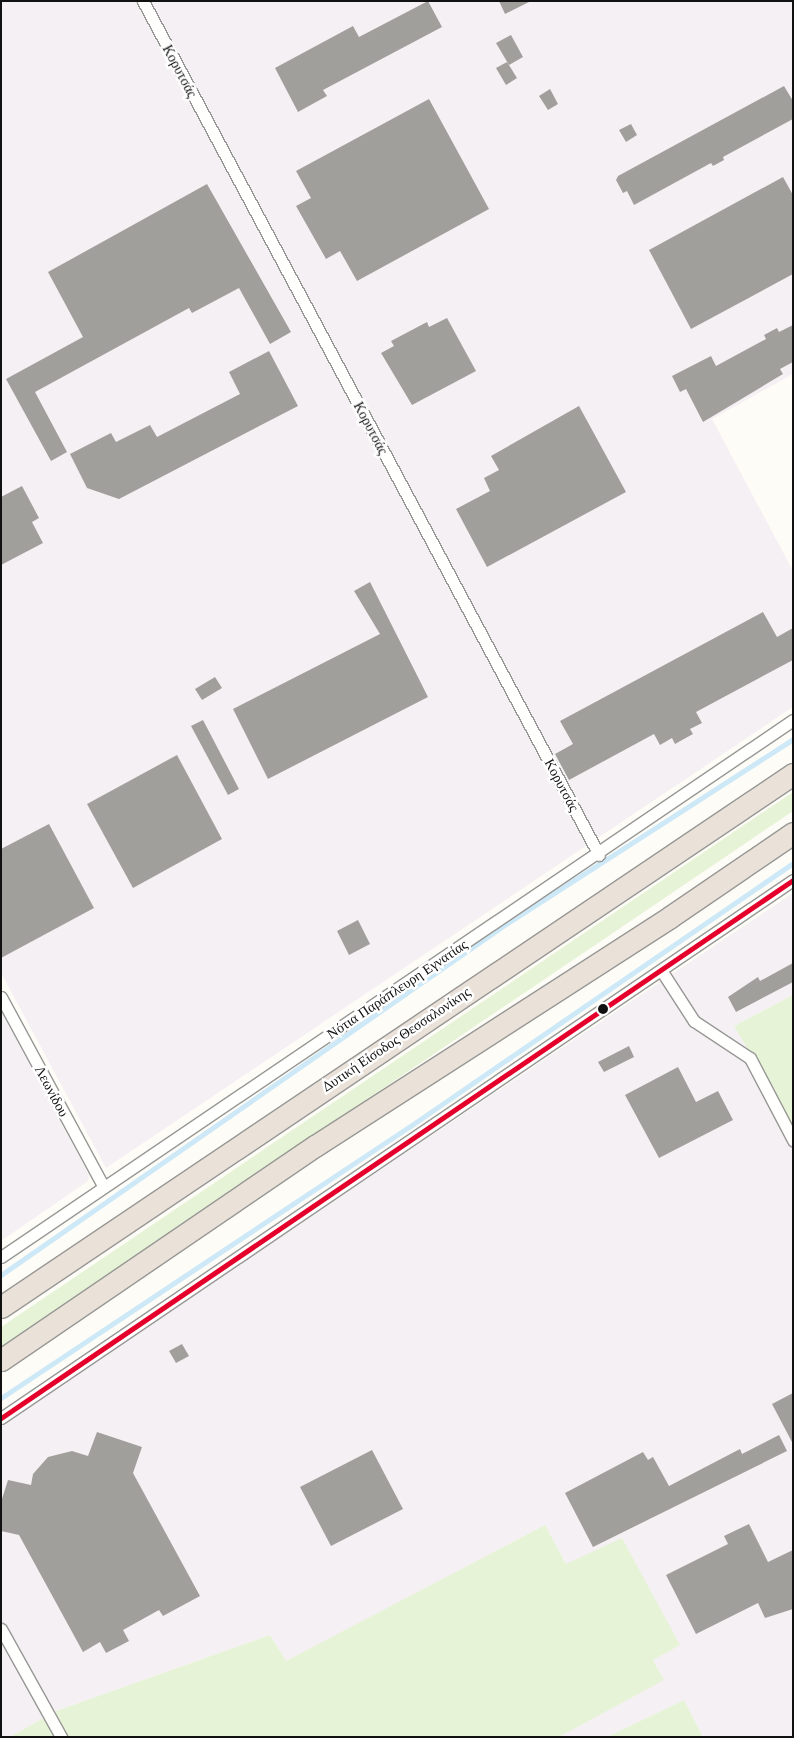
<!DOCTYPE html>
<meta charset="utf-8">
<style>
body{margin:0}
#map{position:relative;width:794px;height:1738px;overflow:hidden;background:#fdfcf7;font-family:"PT Serif",serif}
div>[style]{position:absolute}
.industrial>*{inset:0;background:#f5f0f3}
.green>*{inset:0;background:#e7f3d7}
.stream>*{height:4.5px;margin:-2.25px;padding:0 2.25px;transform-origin:2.25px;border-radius:2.25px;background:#cde8f7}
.building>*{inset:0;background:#a19f9c}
.roads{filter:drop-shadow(1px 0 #979795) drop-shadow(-1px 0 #979795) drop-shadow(0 1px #979795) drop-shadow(0 -1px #979795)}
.street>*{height:11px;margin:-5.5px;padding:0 5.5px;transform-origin:5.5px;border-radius:5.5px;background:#fffffe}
.highway>*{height:21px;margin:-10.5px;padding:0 10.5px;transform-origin:10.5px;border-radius:10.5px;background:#eae1d8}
.bus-1>*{height:5px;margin:-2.5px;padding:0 2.5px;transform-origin:2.5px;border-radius:2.5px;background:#e4002b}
.dots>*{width:14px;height:14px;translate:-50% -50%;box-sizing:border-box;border:2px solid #fff;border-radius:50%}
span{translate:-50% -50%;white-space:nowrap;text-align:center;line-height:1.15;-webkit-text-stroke:5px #fff;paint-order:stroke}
.street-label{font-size:14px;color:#111}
.frame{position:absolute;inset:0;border:2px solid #111;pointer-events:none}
</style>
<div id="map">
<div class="industrial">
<i style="clip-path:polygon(1px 1px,793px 1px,793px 374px,712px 419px,793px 571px,793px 707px,106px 1168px,1px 973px)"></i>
<i style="clip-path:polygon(793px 893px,793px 995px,734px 1026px,793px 1126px,793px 1737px,703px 1737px,684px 1700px,607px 1737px,559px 1737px,663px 1679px,653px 1660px,566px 1564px,545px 1525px,286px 1662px,270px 1635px,56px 1711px,10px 1737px,1px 1737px,1px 1424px)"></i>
<i style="clip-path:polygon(1px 1011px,89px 1175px,88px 1181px,1px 1241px)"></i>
</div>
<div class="green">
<i style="clip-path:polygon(793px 792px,793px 811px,1px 1347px,1px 1327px)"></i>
<i style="clip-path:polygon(793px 995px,793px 1126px,734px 1026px)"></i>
<i style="clip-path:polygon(545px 1525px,566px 1564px,622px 1538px,680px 1645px,653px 1660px,664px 1680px,559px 1737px,10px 1737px,56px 1711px,270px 1635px,286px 1661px)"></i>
<i style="clip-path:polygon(684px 1700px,703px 1737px,607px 1737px)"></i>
</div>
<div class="stream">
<i style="left:1px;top:1275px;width:608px;rotate:-34.81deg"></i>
<i style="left:500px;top:928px;width:349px;rotate:-32.8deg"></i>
<i style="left:1px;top:1398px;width:490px;rotate:-33.6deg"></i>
<i style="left:409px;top:1127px;width:466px;rotate:-34.5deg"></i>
</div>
<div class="building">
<i style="clip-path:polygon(428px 1px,442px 27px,323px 90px,327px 96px,298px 112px,275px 68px,353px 26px,359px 37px)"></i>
<i style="clip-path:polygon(499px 1px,531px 1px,505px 14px)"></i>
<i style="clip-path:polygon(511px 35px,523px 57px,509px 65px,496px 43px)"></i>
<i style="clip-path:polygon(507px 62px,517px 78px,506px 85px,496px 68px)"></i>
<i style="clip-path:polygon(784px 86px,793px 101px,793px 119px,723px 157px,724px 160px,713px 166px,711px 163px,634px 205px,627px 191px,623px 193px,616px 180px,618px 176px)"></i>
<i style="clip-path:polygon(550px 89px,558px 104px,548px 110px,539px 96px)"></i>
<i style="clip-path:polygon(429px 99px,489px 209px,357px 281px,340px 251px,326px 259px,296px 206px,311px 198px,296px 171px)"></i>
<i style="clip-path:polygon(631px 124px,637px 135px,626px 142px,619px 130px)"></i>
<i style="clip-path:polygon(783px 177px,793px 195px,793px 274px,691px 329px,649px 250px)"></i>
<i style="clip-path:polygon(207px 184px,291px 332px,270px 344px,239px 288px,192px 313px,189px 308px,35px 392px,67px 452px,51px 461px,6px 379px,83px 337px,48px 272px)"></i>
<i style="clip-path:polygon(447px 318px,476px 371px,412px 405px,381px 353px,394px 346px,391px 341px,427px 322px,429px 327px)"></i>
<i style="clip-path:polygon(793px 325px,793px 362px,780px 369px,783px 374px,703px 422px,686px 389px,680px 392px,672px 376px,711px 356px,716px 366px,766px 339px,764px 335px,777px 328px,779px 332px)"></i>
<i style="clip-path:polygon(269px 351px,298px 406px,119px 499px,87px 488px,70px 454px,111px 433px,116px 442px,150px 425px,157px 437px,240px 394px,229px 372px)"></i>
<i style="clip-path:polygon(579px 406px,626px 492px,487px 567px,456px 509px,490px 491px,484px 478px,499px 470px,491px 456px)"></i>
<i style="clip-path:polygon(22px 486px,39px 518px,32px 522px,43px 543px,1px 565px,1px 497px)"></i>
<i style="clip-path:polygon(370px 582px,428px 697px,268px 779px,233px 709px,380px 634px,354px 591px)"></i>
<i style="clip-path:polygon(763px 612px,777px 637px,793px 628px,793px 660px,696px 712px,702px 723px,690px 729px,693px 734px,675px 744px,672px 738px,660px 745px,654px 734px,569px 780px,555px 754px,573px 744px,560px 721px)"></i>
<i style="clip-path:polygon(215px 677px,222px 688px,202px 700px,195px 689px)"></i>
<i style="clip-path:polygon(203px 720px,239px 789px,228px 795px,191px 726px)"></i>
<i style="clip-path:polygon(177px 755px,222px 839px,133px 888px,87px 804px)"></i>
<i style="clip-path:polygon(49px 824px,94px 908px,1px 958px,1px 849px)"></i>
<i style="clip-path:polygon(358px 920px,370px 944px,349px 955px,337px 931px)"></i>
<i style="clip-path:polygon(793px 963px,793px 982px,736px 1012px,728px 997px,758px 977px,760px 981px)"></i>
<i style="clip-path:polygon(629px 1046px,634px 1057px,604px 1072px,598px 1062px)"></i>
<i style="clip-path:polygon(678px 1067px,696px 1102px,718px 1091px,733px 1120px,659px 1158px,625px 1095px)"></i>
<i style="clip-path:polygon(182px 1344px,189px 1356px,176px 1363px,169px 1351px)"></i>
<i style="clip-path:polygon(793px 1393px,793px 1444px,772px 1404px)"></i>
<i style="clip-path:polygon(97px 1432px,142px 1447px,133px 1473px,200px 1596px,163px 1616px,159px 1610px,123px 1630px,129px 1641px,106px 1653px,100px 1642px,83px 1652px,19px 1535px,1px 1531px,1px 1502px,8px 1480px,31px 1485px,33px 1474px,48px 1457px,72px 1451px,88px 1456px)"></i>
<i style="clip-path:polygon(779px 1435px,787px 1451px,593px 1547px,565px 1493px,643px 1452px,648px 1460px,653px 1457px,669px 1486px,740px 1449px,742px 1454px)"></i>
<i style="clip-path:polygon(372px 1450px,403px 1509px,331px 1546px,300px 1487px)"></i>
<i style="clip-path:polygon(749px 1524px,768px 1562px,793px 1550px,793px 1609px,765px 1618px,758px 1603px,696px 1634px,666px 1575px,728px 1544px,724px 1536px)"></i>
</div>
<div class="roads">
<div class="street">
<i style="left:143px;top:1px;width:968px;rotate:61.9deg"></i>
<i style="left:661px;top:970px;width:61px;rotate:57.1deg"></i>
<i style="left:694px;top:1021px;width:67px;rotate:33.5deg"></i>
<i style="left:750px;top:1058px;width:93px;rotate:62.3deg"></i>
<i style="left:1px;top:997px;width:215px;rotate:61.6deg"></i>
<i style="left:1px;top:1257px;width:957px;rotate:-34.14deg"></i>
<i style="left:1px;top:1418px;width:957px;rotate:-34.19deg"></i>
<i style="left:1px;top:1629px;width:124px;rotate:60.9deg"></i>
</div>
<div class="highway">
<i style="left:1px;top:1307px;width:955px;rotate:-33.94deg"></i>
<i style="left:1px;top:1360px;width:380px;rotate:-34.3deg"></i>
<i style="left:315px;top:1146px;width:422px;rotate:-32.8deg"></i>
<i style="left:670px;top:917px;width:149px;rotate:-34.3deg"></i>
</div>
</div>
<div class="bus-1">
<i style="left:1px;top:1418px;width:957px;rotate:-34.19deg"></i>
</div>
<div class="dots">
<i style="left:603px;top:1009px;background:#111"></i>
</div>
<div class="street-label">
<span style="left:180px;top:71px;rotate:62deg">Κορυτσάς</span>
<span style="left:371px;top:428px;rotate:62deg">Κορυτσάς</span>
<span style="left:562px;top:785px;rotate:62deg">Κορυτσάς</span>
<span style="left:397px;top:989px;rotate:-34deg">Νότια Παράπλευρη Εγνατίας</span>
<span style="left:396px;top:1039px;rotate:-34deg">Δυτική Είσοδος Θεσσαλονίκης</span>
<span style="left:52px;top:1091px;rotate:62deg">Λεωνίδου</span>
</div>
<div class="frame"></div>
</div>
